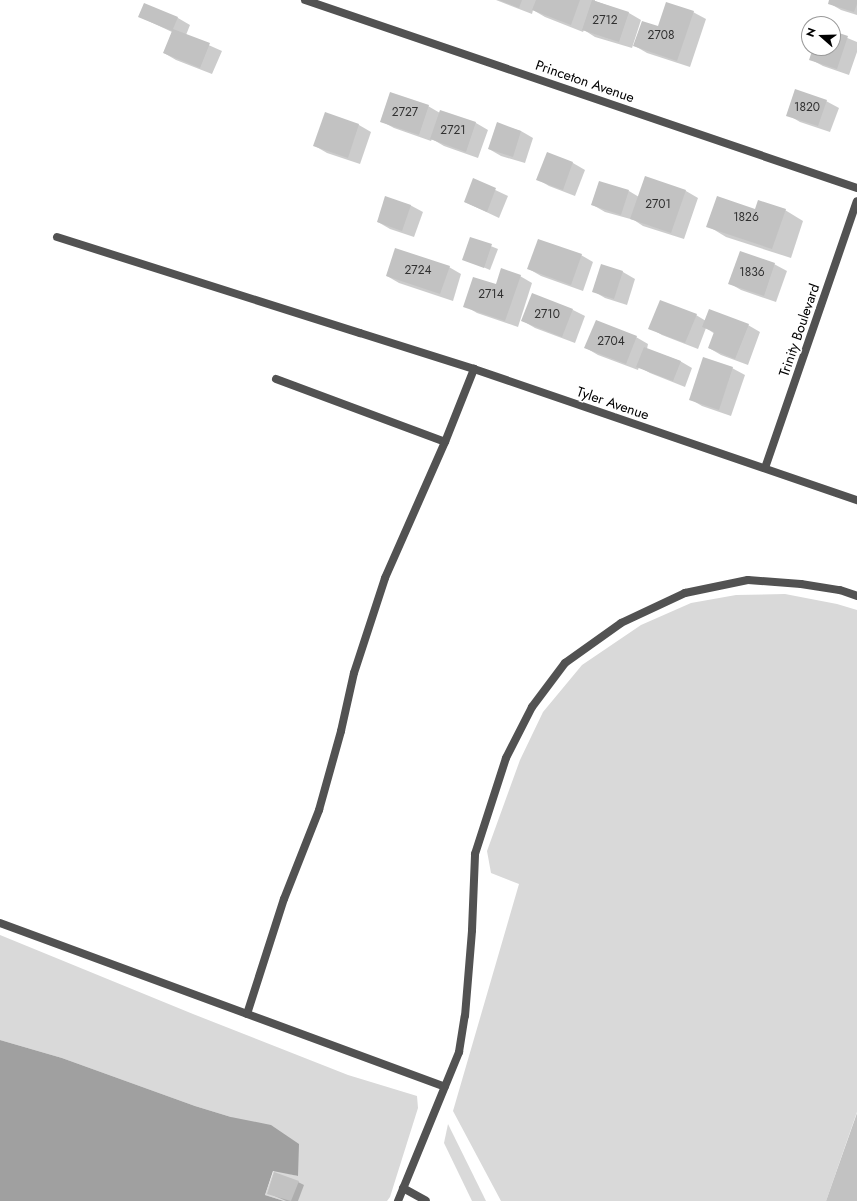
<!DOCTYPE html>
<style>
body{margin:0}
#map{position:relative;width:857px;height:1201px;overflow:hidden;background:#fff;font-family:Jost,sans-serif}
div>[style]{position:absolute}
.green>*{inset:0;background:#d9d9d9}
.water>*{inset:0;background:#a0a0a0}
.shadow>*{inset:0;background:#0003}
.building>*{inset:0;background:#c2c2c2}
.lane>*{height:8px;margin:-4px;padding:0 4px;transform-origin:4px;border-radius:4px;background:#525252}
.street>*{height:8px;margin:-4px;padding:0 4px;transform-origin:4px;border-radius:4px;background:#525252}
span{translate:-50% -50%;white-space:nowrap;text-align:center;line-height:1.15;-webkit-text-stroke:3px #fff;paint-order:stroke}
.number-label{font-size:12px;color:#303030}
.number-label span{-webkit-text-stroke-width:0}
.street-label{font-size:14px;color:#000}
.north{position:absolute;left:801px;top:16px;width:40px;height:40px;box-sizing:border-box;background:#fff;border:1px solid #999;border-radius:50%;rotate:290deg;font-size:11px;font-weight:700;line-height:16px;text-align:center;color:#000}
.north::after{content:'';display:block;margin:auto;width:14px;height:18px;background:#000;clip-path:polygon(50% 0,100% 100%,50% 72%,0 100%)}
</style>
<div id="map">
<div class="green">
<i style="clip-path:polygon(785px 594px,837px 604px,857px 610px,857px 1112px,826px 1201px,501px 1201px,453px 1111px,519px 884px,491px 873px,487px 851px,520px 760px,543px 712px,582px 665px,641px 625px,691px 603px,736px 595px)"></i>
<i style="clip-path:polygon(0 935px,193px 1014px,348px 1075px,417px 1096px,418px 1108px,390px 1197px,387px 1201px,284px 1201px,265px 1195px,274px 1170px,298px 1176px,231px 1117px,195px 1106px,62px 1058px,0 1040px)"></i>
<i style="clip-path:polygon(448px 1124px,486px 1201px,472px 1201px,444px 1143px)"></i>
</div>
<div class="water">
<i style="clip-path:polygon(0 1040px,62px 1058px,195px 1106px,231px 1117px,271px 1125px,299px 1144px,298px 1176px,273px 1171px,265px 1195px,284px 1201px,0 1201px)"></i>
</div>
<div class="shadow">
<i style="clip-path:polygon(496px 0,595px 0,595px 1px,629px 13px,641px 20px,632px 48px,595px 37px,584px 30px,583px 32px,545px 17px,533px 10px,532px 14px)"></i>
<i style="clip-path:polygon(830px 0,857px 0,857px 15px,841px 10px,829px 3px)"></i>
<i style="clip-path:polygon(144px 4px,178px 18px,190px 25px,186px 35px,222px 51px,212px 74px,176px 60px,164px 53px,172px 32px,140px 17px)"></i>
<i style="clip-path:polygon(693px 12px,706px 19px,690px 67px,647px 53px,635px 46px,659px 27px)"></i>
<i style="clip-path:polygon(833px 32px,857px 42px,857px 52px,849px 75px,823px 66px,810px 59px,814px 48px,833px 48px)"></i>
<i style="clip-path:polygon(826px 101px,839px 108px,830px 132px,800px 122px,788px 115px)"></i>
<i style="clip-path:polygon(428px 106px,440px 113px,476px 123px,488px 130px,478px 158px,444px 146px,432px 139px,431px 141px,394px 128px,381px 121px)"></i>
<i style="clip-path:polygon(326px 114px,359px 125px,371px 132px,360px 164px,327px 153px,315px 146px)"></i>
<i style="clip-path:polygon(497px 124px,521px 131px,533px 138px,525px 163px,501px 156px,489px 149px)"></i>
<i style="clip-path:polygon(547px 154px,573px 163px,585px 170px,575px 196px,549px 186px,537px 179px)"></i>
<i style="clip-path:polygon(645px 178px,686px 191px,698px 198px,684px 239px,643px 226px,634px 220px,605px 212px,593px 205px,629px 191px,639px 197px)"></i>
<i style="clip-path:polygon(474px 180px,508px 196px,499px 218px,465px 202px)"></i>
<i style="clip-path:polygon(410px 205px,423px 212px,414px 237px,390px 229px,378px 222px)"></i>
<i style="clip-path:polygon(756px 210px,785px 210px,803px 221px,791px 258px,726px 237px,708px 226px)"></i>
<i style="clip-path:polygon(471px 238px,498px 249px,490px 270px,464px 259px)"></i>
<i style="clip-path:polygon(581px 255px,593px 262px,583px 291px,541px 276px,529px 269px)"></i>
<i style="clip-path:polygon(774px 264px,787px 271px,776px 302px,741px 290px,729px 283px)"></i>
<i style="clip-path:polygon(601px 266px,623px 272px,635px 279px,627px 305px,605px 298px,593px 291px)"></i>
<i style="clip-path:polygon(449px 267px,461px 274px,453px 301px,399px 283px,387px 276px)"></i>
<i style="clip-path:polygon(520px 276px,532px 283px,518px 327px,477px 313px,465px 306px,496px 285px)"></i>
<i style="clip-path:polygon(573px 310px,585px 316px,575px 343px,535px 328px,523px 321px)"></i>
<i style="clip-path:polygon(696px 315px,706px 321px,748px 325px,760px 332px,748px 365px,721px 355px,709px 348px,715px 334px,706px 328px,698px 349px,662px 335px,650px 328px)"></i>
<i style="clip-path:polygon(636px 337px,648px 344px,647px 349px,680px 361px,692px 368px,685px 387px,650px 373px,639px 367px,638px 370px,598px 355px,586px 348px)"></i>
<i style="clip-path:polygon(732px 368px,745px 375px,731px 416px,702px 406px,690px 399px)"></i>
<i style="clip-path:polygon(298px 1182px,304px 1185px,298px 1201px,286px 1201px,268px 1193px)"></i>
</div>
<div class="building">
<i style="clip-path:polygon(499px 0,522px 0,519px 8px)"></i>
<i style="clip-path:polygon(536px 0,580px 0,571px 25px,532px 10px)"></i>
<i style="clip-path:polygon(592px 0,629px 12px,619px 42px,582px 30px)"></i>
<i style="clip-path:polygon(829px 0,857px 0,857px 4px,854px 12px,828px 4px)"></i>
<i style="clip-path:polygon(666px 2px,694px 11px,677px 61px,633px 46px,642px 21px,658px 26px)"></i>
<i style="clip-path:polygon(144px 3px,178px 17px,173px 29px,210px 43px,200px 68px,163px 53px,172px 31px,138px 17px)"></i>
<i style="clip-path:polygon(833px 31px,848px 36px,837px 69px,809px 60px,813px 48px,833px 48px)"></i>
<i style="clip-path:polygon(795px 89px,827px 100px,818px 126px,786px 116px)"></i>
<i style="clip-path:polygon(390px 92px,429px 105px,419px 135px,380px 122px)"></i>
<i style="clip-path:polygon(440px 110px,476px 122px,466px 152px,430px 139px)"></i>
<i style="clip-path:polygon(325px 112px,359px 124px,348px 158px,313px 146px)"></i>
<i style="clip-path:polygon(497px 122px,521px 131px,513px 157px,488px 149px)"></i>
<i style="clip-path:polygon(547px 152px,573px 162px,563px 190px,536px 180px)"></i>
<i style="clip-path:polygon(645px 176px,686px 190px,671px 233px,630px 219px)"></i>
<i style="clip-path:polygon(473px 178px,496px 188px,487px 212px,464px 202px)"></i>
<i style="clip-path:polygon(599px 181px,629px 190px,621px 215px,591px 205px)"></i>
<i style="clip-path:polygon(385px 196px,411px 205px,402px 231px,377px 222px)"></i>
<i style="clip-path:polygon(717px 196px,755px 209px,758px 200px,786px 209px,772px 249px,706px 227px)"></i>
<i style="clip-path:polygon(470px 237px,492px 244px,484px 268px,462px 260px)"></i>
<i style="clip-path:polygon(538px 239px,582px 254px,571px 285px,527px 269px)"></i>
<i style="clip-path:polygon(395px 248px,450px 266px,440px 294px,386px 276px)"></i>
<i style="clip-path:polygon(740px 251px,775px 263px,764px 296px,728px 284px)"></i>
<i style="clip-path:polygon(601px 264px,623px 271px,614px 299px,592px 292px)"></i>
<i style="clip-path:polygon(501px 268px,521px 275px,505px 321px,463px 307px,473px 277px,496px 284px)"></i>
<i style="clip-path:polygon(532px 293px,573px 309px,562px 337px,521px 321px)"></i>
<i style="clip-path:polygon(660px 300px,697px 314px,685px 343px,648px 329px)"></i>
<i style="clip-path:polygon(709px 309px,749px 324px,735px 359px,708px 348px,714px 332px,702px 327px)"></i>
<i style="clip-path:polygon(596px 320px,637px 336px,626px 364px,584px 348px)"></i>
<i style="clip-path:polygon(644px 347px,681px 361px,673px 381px,636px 367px)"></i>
<i style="clip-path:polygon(703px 357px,733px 367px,719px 410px,689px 400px)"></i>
<i style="clip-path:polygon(857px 1113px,857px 1201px,826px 1201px)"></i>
<i style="clip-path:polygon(274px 1172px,299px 1181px,291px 1201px,267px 1194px)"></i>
</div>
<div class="lane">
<i style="left:57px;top:237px;width:318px;rotate:17.6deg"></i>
<i style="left:276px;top:379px;width:180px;rotate:20.4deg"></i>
<i style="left:0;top:923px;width:474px;rotate:20.2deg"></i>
<i style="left:247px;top:1014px;width:121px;rotate:-72.2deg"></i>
<i style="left:284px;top:899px;width:96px;rotate:-68.5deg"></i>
<i style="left:319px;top:810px;width:82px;rotate:-74.4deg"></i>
<i style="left:341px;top:731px;width:59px;rotate:-77.4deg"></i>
<i style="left:354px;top:673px;width:100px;rotate:-71.9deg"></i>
<i style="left:385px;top:578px;width:149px;rotate:-66.2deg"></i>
<i style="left:445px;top:442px;width:79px;rotate:-68.3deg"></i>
<i style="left:403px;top:1188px;width:26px;rotate:29deg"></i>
<i style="left:398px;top:1201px;width:161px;rotate:-67.7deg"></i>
<i style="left:459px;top:1052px;width:36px;rotate:-81deg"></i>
<i style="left:465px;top:1016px;width:86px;rotate:-85.3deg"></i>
<i style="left:472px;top:930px;width:76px;rotate:-87.7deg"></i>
<i style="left:475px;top:854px;width:101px;rotate:-72.1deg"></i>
<i style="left:506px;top:758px;width:57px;rotate:-63deg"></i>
<i style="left:532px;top:707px;width:55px;rotate:-53.1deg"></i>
<i style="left:565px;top:663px;width:69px;rotate:-35.5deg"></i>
<i style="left:621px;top:623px;width:71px;rotate:-25.1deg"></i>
<i style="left:685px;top:593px;width:64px;rotate:-11.7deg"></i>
<i style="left:748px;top:580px;width:53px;rotate:4.3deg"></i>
<i style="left:801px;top:584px;width:39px;rotate:9deg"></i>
<i style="left:840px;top:590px;width:18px;rotate:19deg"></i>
</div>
<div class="street">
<i style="left:305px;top:0;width:583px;rotate:18.81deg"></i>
<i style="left:360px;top:333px;width:120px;rotate:17.5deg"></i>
<i style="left:474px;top:369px;width:405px;rotate:18.9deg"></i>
<i style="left:765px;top:468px;width:282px;rotate:-71deg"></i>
</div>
<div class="number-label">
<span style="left:605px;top:21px">2712</span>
<span style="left:661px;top:36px">2708</span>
<span style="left:807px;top:108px">1820</span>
<span style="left:405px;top:113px">2727</span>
<span style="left:453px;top:131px">2721</span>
<span style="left:658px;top:205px">2701</span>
<span style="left:746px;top:218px">1826</span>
<span style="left:418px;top:271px">2724</span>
<span style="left:752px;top:273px">1836</span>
<span style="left:491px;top:295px">2714</span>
<span style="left:547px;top:315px">2710</span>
<span style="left:611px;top:342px">2704</span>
</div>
<div class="street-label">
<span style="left:585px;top:81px;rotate:19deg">Princeton Avenue</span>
<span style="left:799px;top:330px;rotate:-71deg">Trinity Boulevard</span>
<span style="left:613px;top:403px;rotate:19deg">Tyler Avenue</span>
</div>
<div class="north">N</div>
</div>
